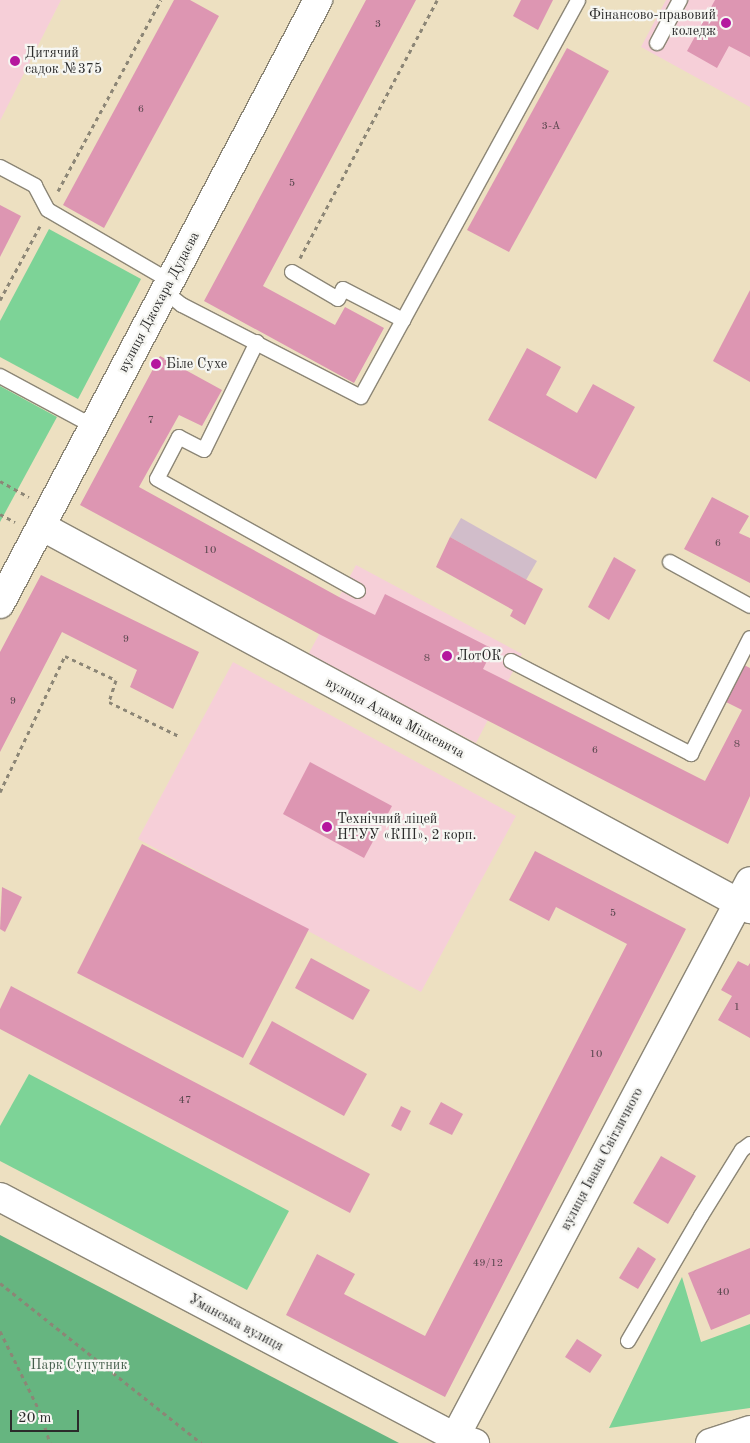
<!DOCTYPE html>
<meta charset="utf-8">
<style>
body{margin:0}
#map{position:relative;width:750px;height:1443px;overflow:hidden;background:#ede0c1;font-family:"Old Standard TT",serif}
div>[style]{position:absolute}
.built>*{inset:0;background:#f6cfd8}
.industrial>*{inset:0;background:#d1bdca}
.green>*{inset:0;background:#7dd397}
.forest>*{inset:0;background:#66b580}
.building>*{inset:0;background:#dd96b2}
.path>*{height:3px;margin-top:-1.5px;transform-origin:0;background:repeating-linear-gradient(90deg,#8c8676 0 4px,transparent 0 8px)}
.roads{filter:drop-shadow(1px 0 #8c8676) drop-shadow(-1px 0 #8c8676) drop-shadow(0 1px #8c8676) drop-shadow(0 -1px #8c8676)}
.service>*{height:14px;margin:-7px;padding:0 7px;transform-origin:7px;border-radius:7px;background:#fff}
.minor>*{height:28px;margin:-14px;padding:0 14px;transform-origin:14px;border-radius:14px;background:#fff}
.tertiary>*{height:28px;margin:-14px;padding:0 14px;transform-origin:14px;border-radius:14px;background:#fff}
.dots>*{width:14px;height:14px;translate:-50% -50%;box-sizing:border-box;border:2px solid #f6f6f2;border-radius:50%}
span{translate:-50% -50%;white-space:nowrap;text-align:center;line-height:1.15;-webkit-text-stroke:4.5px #f6f6f2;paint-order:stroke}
.number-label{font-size:11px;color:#58464d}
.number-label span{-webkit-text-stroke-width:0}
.poi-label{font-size:14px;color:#2b2b2b}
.right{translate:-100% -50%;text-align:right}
.left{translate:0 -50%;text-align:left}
.street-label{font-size:14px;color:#2b2b2b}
.park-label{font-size:14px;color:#445d4b}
.scale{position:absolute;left:10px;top:1410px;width:69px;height:22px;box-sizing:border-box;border:2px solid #2b2b2b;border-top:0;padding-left:6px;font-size:15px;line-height:18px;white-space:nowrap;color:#2b2b2b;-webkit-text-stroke:4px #f6f6f2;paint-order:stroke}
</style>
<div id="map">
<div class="built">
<i style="clip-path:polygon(0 0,61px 0,0 121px)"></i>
<i style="clip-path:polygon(666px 0,750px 0,750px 107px,641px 47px)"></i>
<i style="clip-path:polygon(356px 565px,522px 654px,476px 743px,308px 655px)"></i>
<i style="clip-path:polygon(233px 662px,516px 816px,421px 992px,138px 839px)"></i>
</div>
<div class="industrial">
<i style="clip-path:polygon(461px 518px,537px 561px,526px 580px,450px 537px)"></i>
</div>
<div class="green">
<i style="clip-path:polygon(49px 229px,141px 279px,78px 399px,0 357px,0 321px)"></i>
<i style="clip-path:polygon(0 386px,57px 417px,0 522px)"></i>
<i style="clip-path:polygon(29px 1074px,289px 1211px,247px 1290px,0 1161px,0 1126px)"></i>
<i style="clip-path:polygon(682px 1277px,701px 1342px,750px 1324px,750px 1408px,609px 1428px)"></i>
</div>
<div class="forest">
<i style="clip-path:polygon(0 1235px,399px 1443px,0 1443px)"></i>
</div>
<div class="building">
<i style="clip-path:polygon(174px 0,190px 0,219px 16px,104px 228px,63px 205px)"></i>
<i style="clip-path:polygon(366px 0,416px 0,263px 286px,335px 325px,345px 307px,384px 328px,354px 383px,204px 301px)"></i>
<i style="clip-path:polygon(521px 0,553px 0,538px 30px,513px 16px)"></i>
<i style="clip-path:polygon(715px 0,750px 0,750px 57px,729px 46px,717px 68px,687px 51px)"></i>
<i style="clip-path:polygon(567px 48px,609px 71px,509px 252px,467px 230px)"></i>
<i style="clip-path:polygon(0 205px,21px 216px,0 257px)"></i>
<i style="clip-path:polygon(750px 290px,750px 382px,713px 361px)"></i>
<i style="clip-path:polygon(527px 348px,561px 367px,546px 395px,577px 413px,593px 384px,635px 407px,596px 479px,488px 420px)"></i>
<i style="clip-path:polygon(160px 356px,222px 390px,202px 426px,179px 415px,139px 487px,339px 597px,375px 615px,385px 594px,493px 649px,483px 669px,705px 781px,742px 710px,724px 701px,742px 664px,750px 668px,750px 796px,728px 844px,319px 634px,80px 505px)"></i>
<i style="clip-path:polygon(712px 497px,749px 516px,739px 533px,750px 538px,750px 583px,684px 549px)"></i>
<i style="clip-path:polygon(450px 537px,543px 589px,525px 625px,510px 616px,513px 610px,436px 567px)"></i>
<i style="clip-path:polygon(614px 557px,636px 570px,609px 620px,588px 607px)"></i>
<i style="clip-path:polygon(41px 575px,199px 652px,173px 709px,130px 687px,137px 670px,62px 632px,0 752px,0 652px)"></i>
<i style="clip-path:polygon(310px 762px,392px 806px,364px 858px,283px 814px)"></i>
<i style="clip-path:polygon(142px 844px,309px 929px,243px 1058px,77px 973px)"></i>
<i style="clip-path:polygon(535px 851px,686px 929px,445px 1397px,286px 1315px,317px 1254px,355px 1274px,344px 1294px,425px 1336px,627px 944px,556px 907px,549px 921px,509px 900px)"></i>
<i style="clip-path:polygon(2px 887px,22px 897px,5px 932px,0 929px)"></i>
<i style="clip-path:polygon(311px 958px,370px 990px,353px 1020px,295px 988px)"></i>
<i style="clip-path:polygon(738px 961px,748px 966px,750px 963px,750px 1038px,718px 1020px,732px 996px,721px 990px)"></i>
<i style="clip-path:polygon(11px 986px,370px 1174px,350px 1213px,0 1029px,0 1009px)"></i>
<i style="clip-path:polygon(272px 1021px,367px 1074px,344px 1116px,249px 1064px)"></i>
<i style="clip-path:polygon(441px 1102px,463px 1114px,452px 1135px,429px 1124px)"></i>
<i style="clip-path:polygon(401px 1106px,411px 1111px,401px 1131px,391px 1126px)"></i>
<i style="clip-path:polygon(661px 1156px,696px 1176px,668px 1224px,633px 1203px)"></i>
<i style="clip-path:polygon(638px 1247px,656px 1259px,638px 1289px,619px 1278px)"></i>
<i style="clip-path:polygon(750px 1248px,750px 1314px,711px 1330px,688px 1273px)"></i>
<i style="clip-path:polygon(577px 1339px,602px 1355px,590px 1373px,565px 1357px)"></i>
</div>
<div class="path">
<i style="left:58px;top:191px;width:217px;rotate:-61.7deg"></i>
<i style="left:300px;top:258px;width:292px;rotate:-62deg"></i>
<i style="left:0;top:300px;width:84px;rotate:-61.6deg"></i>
<i style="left:0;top:481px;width:33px;rotate:29deg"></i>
<i style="left:0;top:514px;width:17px;rotate:28deg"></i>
<i style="left:0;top:792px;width:151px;rotate:-64.5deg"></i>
<i style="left:65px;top:656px;width:56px;rotate:25.2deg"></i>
<i style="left:116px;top:680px;width:23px;rotate:108deg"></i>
<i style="left:109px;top:702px;width:78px;rotate:25.9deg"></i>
<i style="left:0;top:1283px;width:257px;rotate:38.5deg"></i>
<i style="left:0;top:1331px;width:90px;rotate:63.7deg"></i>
<i style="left:40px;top:1412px;width:33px;rotate:72deg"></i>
</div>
<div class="roads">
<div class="service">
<i style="left:657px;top:43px;width:49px;rotate:-61.9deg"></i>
<i style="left:0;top:167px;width:40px;rotate:28deg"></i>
<i style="left:35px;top:186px;width:27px;rotate:62deg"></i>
<i style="left:48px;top:210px;width:141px;rotate:30.2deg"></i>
<i style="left:292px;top:272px;width:53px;rotate:30.4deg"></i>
<i style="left:338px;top:299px;width:11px;rotate:-63deg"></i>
<i style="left:343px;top:289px;width:68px;rotate:27.3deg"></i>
<i style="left:164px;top:291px;width:23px;rotate:38deg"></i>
<i style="left:182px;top:305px;width:201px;rotate:27.2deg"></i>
<i style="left:361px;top:397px;width:452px;rotate:-61.3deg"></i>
<i style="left:257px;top:342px;width:120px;rotate:116.1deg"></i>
<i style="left:204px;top:450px;width:28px;rotate:-153deg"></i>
<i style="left:179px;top:437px;width:47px;rotate:117.6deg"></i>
<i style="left:157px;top:479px;width:230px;rotate:29.1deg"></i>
<i style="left:0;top:376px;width:106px;rotate:28.3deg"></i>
<i style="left:670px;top:562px;width:91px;rotate:28.8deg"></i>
<i style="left:511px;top:661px;width:203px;rotate:27.3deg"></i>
<i style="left:691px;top:754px;width:130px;rotate:-63deg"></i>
<i style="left:628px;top:1341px;width:145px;rotate:-59.7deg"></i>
<i style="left:701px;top:1216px;width:78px;rotate:-58.2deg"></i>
<i style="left:742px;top:1150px;width:10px;rotate:-37deg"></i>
</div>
<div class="minor">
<i style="left:41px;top:526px;width:806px;rotate:28.38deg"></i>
<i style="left:0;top:604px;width:683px;rotate:-62.23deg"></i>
<i style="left:455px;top:1437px;width:629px;rotate:-62.05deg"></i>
</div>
<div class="tertiary">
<i style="left:0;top:1197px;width:514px;rotate:27.81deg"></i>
<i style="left:455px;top:1437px;width:21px;rotate:17deg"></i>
<i style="left:710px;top:1443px;width:42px;rotate:-18deg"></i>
</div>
</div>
<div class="dots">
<i style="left:726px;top:23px;background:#b5179e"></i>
<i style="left:15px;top:61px;background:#b5179e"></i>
<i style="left:156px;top:364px;background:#b5179e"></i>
<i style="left:447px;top:656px;background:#b5179e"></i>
<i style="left:327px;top:827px;background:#b5179e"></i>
</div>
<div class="number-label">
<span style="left:378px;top:25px">3</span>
<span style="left:141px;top:110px">6</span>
<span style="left:551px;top:127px">3-А</span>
<span style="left:292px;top:184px">5</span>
<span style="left:151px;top:421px">7</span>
<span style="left:718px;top:544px">6</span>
<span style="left:210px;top:551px">10</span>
<span style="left:126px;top:640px">9</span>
<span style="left:427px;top:659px">8</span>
<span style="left:13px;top:702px">9</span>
<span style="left:737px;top:745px">8</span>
<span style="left:595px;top:751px">6</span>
<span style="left:613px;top:914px">5</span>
<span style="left:737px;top:1008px">1</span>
<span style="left:596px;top:1055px">10</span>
<span style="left:185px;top:1101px">47</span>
<span style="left:488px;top:1264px">49/12</span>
<span style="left:723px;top:1293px">40</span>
</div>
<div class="poi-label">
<span class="right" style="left:716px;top:23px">Фінансово-правовий<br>коледж</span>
<span class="left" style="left:25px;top:61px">Дитячий<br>садок №375</span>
<span class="left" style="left:166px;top:364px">Біле Сухе</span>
<span class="left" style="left:457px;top:656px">ЛотОК</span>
<span class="left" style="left:337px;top:827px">Технічний ліцей<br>НТУУ «КПІ», 2 корп.</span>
</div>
<div class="street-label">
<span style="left:159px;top:302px;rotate:-62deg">вулиця Джохара Дудаєва</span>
<span style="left:395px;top:718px;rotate:28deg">вулиця Адама Міцкевича</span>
<span style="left:602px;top:1159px;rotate:-62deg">вулиця Івана Світличного</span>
<span style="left:236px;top:1323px;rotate:28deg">Уманська вулиця</span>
</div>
<div class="park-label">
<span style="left:79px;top:1365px">Парк Супутник</span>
</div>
<div class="scale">20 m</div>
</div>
